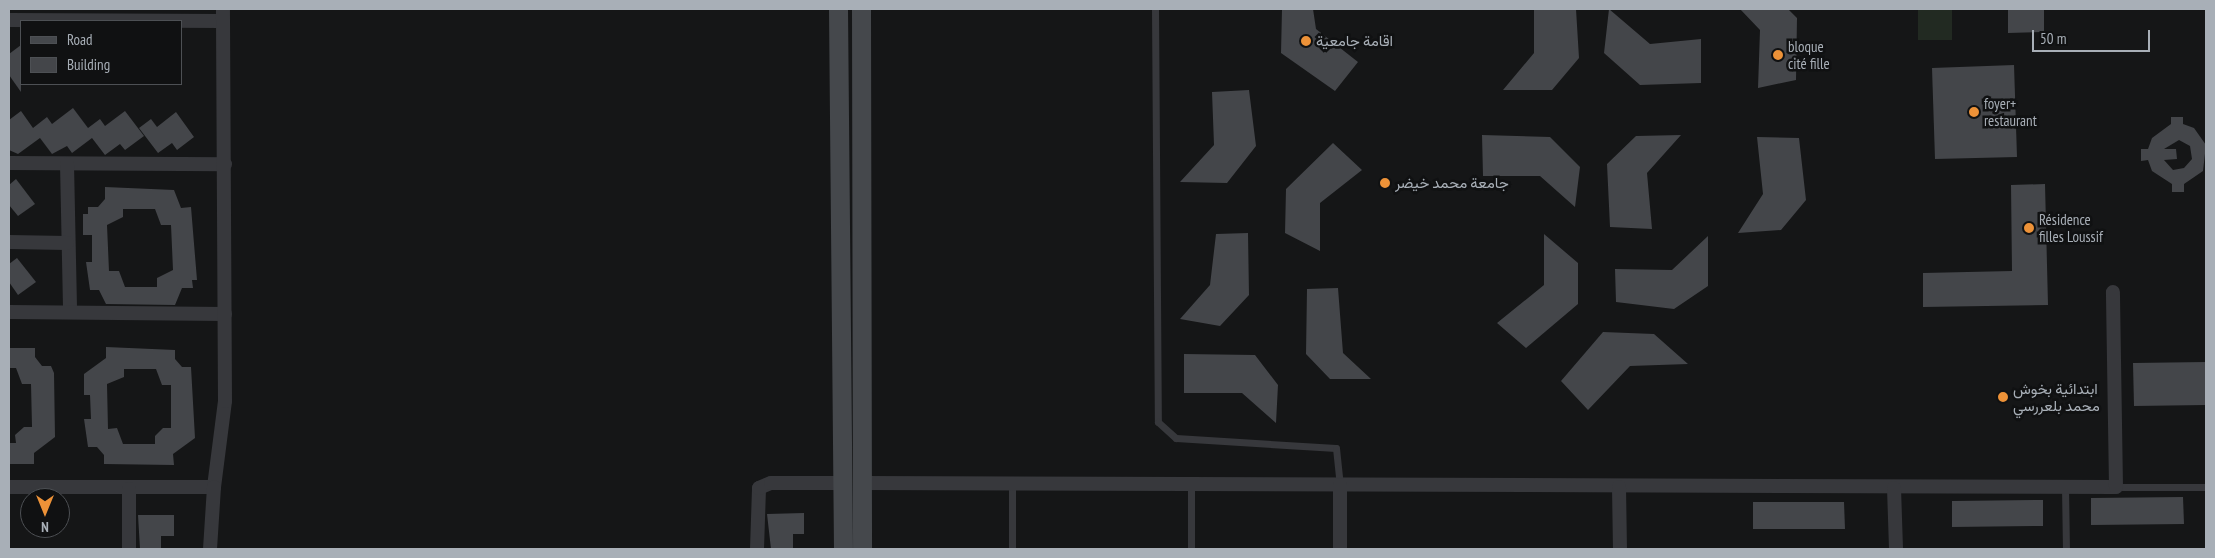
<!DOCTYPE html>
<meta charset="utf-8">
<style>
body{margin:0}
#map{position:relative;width:2215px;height:558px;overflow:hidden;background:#151617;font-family:"PT Sans Narrow",Vazirmatn,sans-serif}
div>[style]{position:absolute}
.green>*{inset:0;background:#222a22}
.building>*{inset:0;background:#44464a}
.lane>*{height:7px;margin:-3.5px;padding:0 3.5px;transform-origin:3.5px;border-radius:3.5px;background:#37383c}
.street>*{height:14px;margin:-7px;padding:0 7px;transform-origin:7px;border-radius:7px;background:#37383c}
.secondary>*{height:19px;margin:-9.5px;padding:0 9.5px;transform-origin:9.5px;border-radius:9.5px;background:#45484c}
.dots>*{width:14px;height:14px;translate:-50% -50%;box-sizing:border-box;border:2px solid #101112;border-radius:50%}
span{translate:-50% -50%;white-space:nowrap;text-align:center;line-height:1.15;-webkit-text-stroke:5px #101112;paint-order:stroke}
.poi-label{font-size:15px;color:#a8afb7}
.left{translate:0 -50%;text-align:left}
.frame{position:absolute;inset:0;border:10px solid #a8afb7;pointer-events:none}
.legend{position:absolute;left:20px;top:20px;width:162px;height:65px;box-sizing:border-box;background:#101112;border:1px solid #4d5054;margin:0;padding:6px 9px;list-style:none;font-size:15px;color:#a8afb7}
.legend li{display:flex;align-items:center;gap:10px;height:25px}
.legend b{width:25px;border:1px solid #4d5054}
.north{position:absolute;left:20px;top:488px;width:50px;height:50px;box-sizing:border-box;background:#101112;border:1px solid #4d5054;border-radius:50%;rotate:180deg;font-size:14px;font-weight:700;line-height:20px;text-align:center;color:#a8afb7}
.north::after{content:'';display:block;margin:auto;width:18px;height:22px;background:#ed9238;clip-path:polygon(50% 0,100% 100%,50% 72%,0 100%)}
.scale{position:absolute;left:2032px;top:30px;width:118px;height:22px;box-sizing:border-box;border:2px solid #a8afb7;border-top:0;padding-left:6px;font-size:15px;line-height:18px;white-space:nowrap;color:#a8afb7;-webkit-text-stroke:4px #101112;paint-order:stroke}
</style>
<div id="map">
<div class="green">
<i style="clip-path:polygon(1918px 9px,1952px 9px,1952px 40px,1918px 40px)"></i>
</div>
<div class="building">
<i style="clip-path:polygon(1282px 9px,1313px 9px,1316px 29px,1358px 62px,1335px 91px,1281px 53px)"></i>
<i style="clip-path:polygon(1534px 9px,1576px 9px,1579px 58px,1552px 90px,1503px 90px,1534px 53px)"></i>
<i style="clip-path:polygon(1609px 9px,1650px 44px,1701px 39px,1701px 83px,1640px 85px,1604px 53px)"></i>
<i style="clip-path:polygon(1740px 9px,1788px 9px,1797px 18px,1796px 80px,1758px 88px,1760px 30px)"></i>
<i style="clip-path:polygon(2008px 9px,2044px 9px,2044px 32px,2008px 33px)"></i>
<i style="clip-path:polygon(21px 45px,21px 92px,9px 75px,9px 54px)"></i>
<i style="clip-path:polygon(2014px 65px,2017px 157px,1935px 159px,1932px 68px)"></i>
<i style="clip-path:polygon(1249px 90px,1256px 146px,1227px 183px,1180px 182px,1214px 145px,1212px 92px)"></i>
<i style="clip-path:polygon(73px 108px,88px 128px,100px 119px,105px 126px,125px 111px,144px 136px,125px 150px,120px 144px,105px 155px,92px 138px,72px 153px,67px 146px,52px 154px,40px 138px,18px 154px,9px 150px,9px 120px,21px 111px,33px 128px,47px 117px,52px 124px)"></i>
<i style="clip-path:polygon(176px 112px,194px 137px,177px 150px,172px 143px,158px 153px,139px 128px,151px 119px,157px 127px)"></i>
<i style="clip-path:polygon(evenodd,2171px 117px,2183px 117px,2183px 124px,2194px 128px,2206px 145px,2203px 171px,2184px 184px,2184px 192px,2172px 192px,2172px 184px,2152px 171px,2148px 160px,2141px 161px,2141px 149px,2148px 149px,2152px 138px,2171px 124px,2171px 117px,2179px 140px,2190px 146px,2192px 159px,2184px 168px,2173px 170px,2164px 160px,2177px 159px,2176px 149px,2164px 149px,2179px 140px)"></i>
<i style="clip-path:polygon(1482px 135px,1550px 137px,1580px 167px,1575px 207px,1540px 176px,1483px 176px)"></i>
<i style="clip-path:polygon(1681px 135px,1647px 173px,1652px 229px,1610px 227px,1607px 164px,1636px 136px)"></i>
<i style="clip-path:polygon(1757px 137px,1799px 138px,1806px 200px,1781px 230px,1738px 233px,1763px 194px)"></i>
<i style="clip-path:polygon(1333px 143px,1362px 170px,1320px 203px,1320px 251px,1285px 233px,1286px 189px)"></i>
<i style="clip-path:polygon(16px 179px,35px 204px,18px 216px,9px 205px,9px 185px)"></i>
<i style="clip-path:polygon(2045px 184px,2048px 305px,1923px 307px,1923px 273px,2012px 271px,2011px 185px)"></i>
<i style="clip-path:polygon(evenodd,105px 187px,174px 190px,181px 208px,191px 207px,197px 280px,192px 280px,193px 288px,182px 288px,175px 305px,106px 304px,99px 290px,90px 290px,86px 262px,92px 262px,92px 235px,83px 235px,83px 214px,88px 214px,88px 207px,98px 207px,105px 199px,105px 187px,123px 209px,155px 209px,161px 225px,171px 225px,173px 270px,157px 278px,157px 287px,125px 287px,119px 271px,109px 271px,107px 225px,123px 217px,123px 209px)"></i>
<i style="clip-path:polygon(1248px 233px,1249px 295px,1220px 326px,1180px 319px,1210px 285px,1216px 234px)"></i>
<i style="clip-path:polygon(1544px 234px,1578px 263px,1578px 304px,1526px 348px,1497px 323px,1544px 285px)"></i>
<i style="clip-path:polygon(1708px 236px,1708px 286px,1674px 309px,1616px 302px,1615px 269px,1672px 270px)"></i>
<i style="clip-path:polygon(17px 258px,36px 282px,18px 295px,9px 282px,9px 264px)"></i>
<i style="clip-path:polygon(1338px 288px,1343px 353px,1371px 379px,1330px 379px,1306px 354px,1307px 289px)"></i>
<i style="clip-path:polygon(1603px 332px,1654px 334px,1688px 364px,1630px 366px,1588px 410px,1561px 381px)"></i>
<i style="clip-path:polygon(evenodd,106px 347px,175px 350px,175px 359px,182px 367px,191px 367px,195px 438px,173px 454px,174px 465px,104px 464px,104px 455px,97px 447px,88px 447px,84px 419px,91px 419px,90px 395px,84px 395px,84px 374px,106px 358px,106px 347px,124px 369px,156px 369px,162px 385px,171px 385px,171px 428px,163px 428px,155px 436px,155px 444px,123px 444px,117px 428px,108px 429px,107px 384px,124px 377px,124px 369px)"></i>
<i style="clip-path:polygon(9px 348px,35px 348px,35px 357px,42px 366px,51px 366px,54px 373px,55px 437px,34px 453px,34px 464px,10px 464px,9px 443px,16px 443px,15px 435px,24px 427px,32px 427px,31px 384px,22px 384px,16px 368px,9px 368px)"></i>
<i style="clip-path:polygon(1184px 354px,1255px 355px,1278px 385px,1276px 423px,1242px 393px,1184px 393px)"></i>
<i style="clip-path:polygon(2206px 362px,2206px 405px,2134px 406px,2133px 363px)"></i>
<i style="clip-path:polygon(2183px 497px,2184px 524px,2091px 525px,2091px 498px)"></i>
<i style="clip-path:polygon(2043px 500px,2043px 526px,1952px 527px,1952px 501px)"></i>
<i style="clip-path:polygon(1753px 502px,1844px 502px,1845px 529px,1753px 529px)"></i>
<i style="clip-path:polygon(804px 513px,804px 534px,793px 534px,793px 549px,771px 549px,767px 514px)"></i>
<i style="clip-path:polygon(138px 515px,174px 515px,174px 536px,161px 536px,161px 549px,140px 549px)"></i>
</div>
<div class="lane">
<i style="left:1155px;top:9px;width:413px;rotate:89.6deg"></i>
<i style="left:1158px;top:422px;width:24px;rotate:42deg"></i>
<i style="left:1176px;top:438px;width:160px;rotate:3.6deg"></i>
<i style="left:1336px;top:448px;width:37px;rotate:84deg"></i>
<i style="left:1012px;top:483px;width:66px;rotate:90deg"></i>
<i style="left:1191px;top:484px;width:65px;rotate:90deg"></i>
<i style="left:2065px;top:487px;width:62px;rotate:89.1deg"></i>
<i style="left:2116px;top:487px;width:90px"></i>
</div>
<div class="street">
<i style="left:9px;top:20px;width:213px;rotate:0.3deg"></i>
<i style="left:9px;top:163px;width:216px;rotate:0.3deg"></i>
<i style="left:67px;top:164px;width:148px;rotate:88.8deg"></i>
<i style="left:9px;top:242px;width:58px;rotate:1deg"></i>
<i style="left:9px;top:312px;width:216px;rotate:0.5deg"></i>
<i style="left:862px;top:483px;width:1254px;rotate:0.18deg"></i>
<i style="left:2116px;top:487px;width:195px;rotate:-90.9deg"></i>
<i style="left:9px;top:487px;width:205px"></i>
<i style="left:214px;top:487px;width:87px;rotate:-82.7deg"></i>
<i style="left:225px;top:401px;width:392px;rotate:-90.3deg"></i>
<i style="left:1619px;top:487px;width:62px;rotate:89.1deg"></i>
<i style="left:1894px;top:488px;width:61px;rotate:88.1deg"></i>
<i style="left:129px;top:489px;width:60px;rotate:90deg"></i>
<i style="left:210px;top:549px;width:62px;rotate:-86.3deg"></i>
<i style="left:757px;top:549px;width:61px;rotate:-88.1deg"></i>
<i style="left:759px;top:488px;width:13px;rotate:-23deg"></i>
<i style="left:771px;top:483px;width:72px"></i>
<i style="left:1340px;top:549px;width:64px;rotate:-90deg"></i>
</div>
<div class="secondary">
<i style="left:838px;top:9px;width:540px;rotate:89.47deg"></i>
<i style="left:861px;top:9px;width:540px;rotate:89.89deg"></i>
</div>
<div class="dots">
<i style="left:1306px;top:41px;background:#ed9238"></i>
<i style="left:1778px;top:55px;background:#ed9238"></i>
<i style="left:1974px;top:112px;background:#ed9238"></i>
<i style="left:1385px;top:183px;background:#ed9238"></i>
<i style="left:2029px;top:228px;background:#ed9238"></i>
<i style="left:2003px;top:397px;background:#ed9238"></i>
</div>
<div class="poi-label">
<span class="left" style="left:1316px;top:41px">اقامة جامعية</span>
<span class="left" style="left:1788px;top:55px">bloque<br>cité fille</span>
<span class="left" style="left:1984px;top:112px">foyer+<br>restaurant</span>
<span class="left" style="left:1395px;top:183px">جامعة محمد خيضر</span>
<span class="left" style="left:2039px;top:228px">Résidence<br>filles Loussif</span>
<span class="left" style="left:2013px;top:397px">ابتدائية بخوش<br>محمد بلعررسي</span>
</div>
<div class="frame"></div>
<ul class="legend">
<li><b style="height:6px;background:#45484c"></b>Road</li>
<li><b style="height:14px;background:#44464a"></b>Building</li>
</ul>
<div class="north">N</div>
<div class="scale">50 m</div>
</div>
